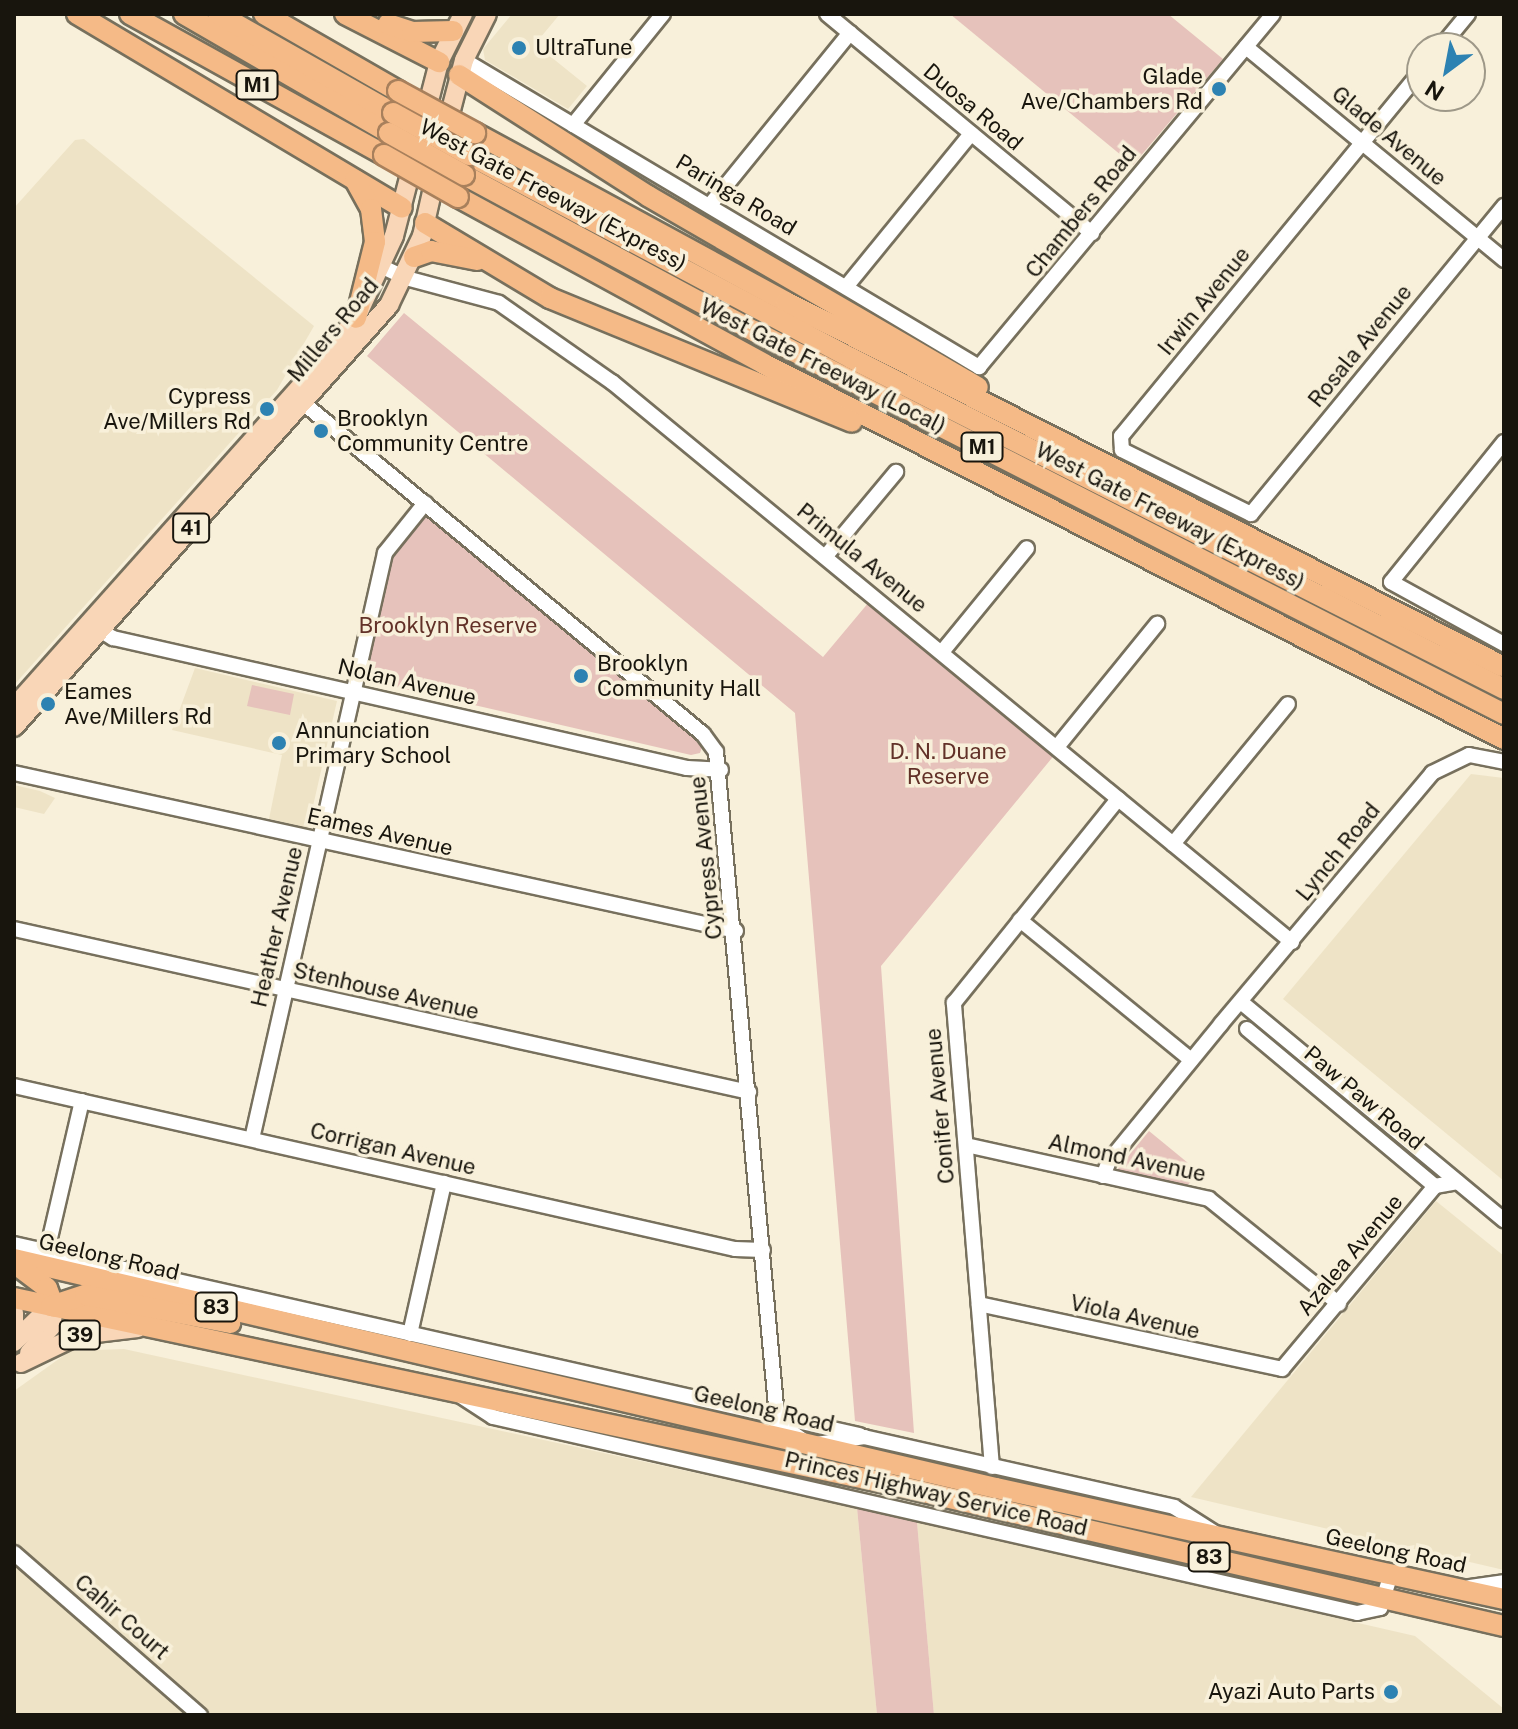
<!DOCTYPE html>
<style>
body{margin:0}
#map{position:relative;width:1518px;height:1729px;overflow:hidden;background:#f8f0da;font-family:"Public Sans",sans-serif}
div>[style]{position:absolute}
.built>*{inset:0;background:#eee3c6}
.green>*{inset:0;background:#e6c2bb}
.roads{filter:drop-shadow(2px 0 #77705d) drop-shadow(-2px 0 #77705d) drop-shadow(0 2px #77705d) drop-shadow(0 -2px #77705d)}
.minor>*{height:14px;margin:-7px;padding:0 7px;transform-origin:7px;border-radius:7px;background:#fff}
.major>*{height:18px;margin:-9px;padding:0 9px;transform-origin:9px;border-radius:9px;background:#f9d6b7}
.highway>*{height:20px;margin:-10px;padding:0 10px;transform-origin:10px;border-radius:10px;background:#f5ba87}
.bridges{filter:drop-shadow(2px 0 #a8805c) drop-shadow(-2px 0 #a8805c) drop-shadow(0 2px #a8805c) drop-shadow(0 -2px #a8805c)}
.highway-bridge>*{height:20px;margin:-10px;padding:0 10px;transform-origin:10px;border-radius:10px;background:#f5ba87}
.dots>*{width:22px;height:22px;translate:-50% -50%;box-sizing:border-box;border:4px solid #f8f0da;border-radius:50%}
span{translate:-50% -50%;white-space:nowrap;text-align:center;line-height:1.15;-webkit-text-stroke:7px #f8f0da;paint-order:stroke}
.shield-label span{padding:2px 6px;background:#f8f0da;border:2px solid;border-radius:6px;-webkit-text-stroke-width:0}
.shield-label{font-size:20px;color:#18150d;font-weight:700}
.poi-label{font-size:22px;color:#18150d}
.left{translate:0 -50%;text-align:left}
.right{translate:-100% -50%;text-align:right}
.street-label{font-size:22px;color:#18150d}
.park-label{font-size:22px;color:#623128}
.frame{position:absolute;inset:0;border:16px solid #18150d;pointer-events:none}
.north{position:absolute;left:1406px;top:32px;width:80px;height:80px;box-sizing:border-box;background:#f8f0da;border:2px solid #9e9888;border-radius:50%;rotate:212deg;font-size:22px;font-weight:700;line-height:32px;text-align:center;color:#18150d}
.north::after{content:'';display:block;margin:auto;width:28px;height:36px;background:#2d82b2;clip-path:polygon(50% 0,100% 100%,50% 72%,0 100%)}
</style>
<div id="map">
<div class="built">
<i style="clip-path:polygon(512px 14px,560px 14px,535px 44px,587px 86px,568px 109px,485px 60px,483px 49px)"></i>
<i style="clip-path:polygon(84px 139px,314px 326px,277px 390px,14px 685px,14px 208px,75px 140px)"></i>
<i style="clip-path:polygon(195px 668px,337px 701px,308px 828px,269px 819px,282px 755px,172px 730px)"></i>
<i style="clip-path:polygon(1471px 774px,1504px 778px,1504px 1181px,1283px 999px)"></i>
<i style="clip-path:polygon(14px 785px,40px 791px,55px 798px,44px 814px,14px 807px)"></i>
<i style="clip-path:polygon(1436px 1201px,1504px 1256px,1504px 1570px,1191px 1497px)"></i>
<i style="clip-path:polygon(124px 1349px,857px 1508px,877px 1715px,14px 1715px,14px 1391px,70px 1351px)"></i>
<i style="clip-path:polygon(917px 1522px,1415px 1636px,1504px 1709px,1504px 1715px,934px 1715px)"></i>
</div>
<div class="green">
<i style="clip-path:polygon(950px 14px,1168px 14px,1223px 59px,1133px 165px)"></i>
<i style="clip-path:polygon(404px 313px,823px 657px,869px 602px,1056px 753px,881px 966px,914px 1433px,855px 1421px,795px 713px,367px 356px)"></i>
<i style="clip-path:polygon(421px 509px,691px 732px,703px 744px,700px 753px,691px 755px,361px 679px,389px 554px)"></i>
<i style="clip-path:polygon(252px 685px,294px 694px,290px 715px,247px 706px)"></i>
<i style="clip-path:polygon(1149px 1131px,1199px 1172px,1187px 1186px,1117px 1170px)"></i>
<i style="clip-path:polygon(857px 1508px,917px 1522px,934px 1715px,877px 1715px)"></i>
</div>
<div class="roads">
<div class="minor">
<i style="left:827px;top:14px;width:344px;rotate:39.6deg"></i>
<i style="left:1246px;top:47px;width:335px;rotate:39.5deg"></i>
<i style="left:1440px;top:48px;width:44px;rotate:-50.5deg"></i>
<i style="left:464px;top:60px;width:600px;rotate:30.8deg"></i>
<i style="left:979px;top:367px;width:459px;rotate:-50.2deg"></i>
<i style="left:1422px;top:70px;width:474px;rotate:129.4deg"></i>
<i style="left:1121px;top:436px;width:14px;rotate:86deg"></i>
<i style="left:1122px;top:450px;width:144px;rotate:26.4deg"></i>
<i style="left:1251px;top:514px;width:399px;rotate:-50.6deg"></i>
<i style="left:573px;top:125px;width:143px;rotate:-51deg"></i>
<i style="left:710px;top:205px;width:222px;rotate:-50.9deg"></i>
<i style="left:374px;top:263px;width:35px;rotate:25deg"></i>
<i style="left:406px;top:278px;width:96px;rotate:15deg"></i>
<i style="left:499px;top:303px;width:138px;rotate:35deg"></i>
<i style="left:612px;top:382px;width:881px;rotate:39.47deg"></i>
<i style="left:846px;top:287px;width:198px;rotate:-50.8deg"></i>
<i style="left:296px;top:397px;width:528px;rotate:39.63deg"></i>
<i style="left:703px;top:734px;width:22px;rotate:54deg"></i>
<i style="left:716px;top:752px;width:668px;rotate:84.76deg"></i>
<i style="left:1504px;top:442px;width:180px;rotate:128.9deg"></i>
<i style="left:1391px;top:582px;width:129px;rotate:28.8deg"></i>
<i style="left:825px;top:557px;width:111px;rotate:-50.1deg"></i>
<i style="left:92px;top:625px;width:25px;rotate:32deg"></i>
<i style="left:113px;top:638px;width:589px;rotate:12.76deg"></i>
<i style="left:687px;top:768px;width:34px;rotate:3deg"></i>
<i style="left:942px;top:652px;width:134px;rotate:-50.7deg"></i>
<i style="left:1057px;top:747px;width:159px;rotate:-50.9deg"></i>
<i style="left:14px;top:773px;width:739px;rotate:12.34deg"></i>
<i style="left:1173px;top:844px;width:181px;rotate:-50.6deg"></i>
<i style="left:1020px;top:920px;width:221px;rotate:39.3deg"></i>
<i style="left:14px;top:929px;width:753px;rotate:12.5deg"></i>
<i style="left:1241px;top:1002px;width:342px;rotate:39.7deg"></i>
<i style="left:1247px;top:1029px;width:245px;rotate:39.9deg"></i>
<i style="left:14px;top:1086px;width:739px;rotate:12.74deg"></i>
<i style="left:735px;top:1249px;width:28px;rotate:2deg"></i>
<i style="left:252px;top:1139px;width:601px;rotate:-77.21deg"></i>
<i style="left:385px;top:553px;width:64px;rotate:-51.3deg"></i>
<i style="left:966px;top:1145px;width:249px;rotate:12.5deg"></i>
<i style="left:1209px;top:1199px;width:167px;rotate:38.9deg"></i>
<i style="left:1103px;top:1176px;width:16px;rotate:-68deg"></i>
<i style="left:1109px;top:1161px;width:177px;rotate:-50.7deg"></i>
<i style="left:1221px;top:1024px;width:328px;rotate:-49.9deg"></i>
<i style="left:1432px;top:773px;width:41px;rotate:-25.9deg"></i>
<i style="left:1469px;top:755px;width:36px;rotate:11deg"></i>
<i style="left:14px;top:1244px;width:771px;rotate:12.74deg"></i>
<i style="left:766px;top:1414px;width:54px;rotate:35.2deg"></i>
<i style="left:810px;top:1445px;width:55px;rotate:-8.4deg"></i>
<i style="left:864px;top:1437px;width:318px;rotate:12.7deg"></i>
<i style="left:1174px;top:1507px;width:49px;rotate:32.4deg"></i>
<i style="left:47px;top:1251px;width:154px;rotate:-76.9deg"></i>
<i style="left:979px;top:1304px;width:310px;rotate:12.1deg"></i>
<i style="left:1282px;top:1369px;width:239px;rotate:-50.1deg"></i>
<i style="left:1435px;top:1186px;width:23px;rotate:-10deg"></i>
<i style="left:410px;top:1334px;width:155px;rotate:-77.3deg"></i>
<i style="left:456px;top:1393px;width:44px;rotate:33deg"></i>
<i style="left:493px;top:1417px;width:886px;rotate:12.78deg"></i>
<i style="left:1357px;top:1613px;width:24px;rotate:-12deg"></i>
<i style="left:1380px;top:1608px;width:36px;rotate:-72deg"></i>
<i style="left:797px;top:1421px;width:64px;rotate:12.7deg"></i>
<i style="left:992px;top:1467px;width:466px;rotate:-94.7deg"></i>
<i style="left:954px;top:1003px;width:262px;rotate:-51.2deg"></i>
<i style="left:14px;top:1553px;width:247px;rotate:41.1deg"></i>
<i style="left:1470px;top:1587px;width:34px;rotate:-8deg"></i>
</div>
<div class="major">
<i style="left:445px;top:133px;width:75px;rotate:-75.4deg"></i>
<i style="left:464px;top:60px;width:51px;rotate:-63.4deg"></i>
<i style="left:14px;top:707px;width:460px;rotate:-48.2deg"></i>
<i style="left:321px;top:364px;width:58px;rotate:-52.7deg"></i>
<i style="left:356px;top:318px;width:90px;rotate:-65.1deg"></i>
<i style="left:394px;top:236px;width:180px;rotate:-75.5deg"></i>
<i style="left:439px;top:62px;width:54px;rotate:-63.4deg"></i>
<i style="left:14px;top:727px;width:565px;rotate:-48.37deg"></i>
<i style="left:389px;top:305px;width:76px;rotate:-64.4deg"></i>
<i style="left:422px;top:236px;width:68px;rotate:-77.2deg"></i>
<i style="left:14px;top:1313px;width:20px;rotate:90deg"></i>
<i style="left:14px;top:1342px;width:52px;rotate:-44.2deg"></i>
<i style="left:29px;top:1353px;width:34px;rotate:-50deg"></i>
<i style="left:51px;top:1327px;width:20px;rotate:-81deg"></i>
<i style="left:21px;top:1363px;width:64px;rotate:-25.8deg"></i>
<i style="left:79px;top:1335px;width:59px;rotate:-6.8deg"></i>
</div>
<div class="highway">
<i style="left:77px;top:14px;width:378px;rotate:30.8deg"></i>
<i style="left:130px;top:14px;width:291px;rotate:29deg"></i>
<i style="left:184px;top:14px;width:237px;rotate:30.1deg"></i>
<i style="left:218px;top:14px;width:201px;rotate:29.5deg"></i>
<i style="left:264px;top:14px;width:155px;rotate:29.9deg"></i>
<i style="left:345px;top:14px;width:106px;rotate:27.1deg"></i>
<i style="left:388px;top:24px;width:25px;rotate:18deg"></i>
<i style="left:412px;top:32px;width:41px;rotate:-1.4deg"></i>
<i style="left:459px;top:75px;width:224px;rotate:32.6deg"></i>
<i style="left:648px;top:196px;width:381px;rotate:30.1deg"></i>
<i style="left:475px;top:133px;width:354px;rotate:28.5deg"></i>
<i style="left:786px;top:302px;width:805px;rotate:26.95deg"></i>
<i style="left:469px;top:155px;width:433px;rotate:28deg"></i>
<i style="left:851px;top:358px;width:732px;rotate:26.88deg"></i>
<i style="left:464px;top:175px;width:329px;rotate:28.3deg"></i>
<i style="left:754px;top:331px;width:842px;rotate:27.05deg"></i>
<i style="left:355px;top:180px;width:33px;rotate:61deg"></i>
<i style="left:371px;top:209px;width:33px;rotate:83deg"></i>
<i style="left:375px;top:242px;width:78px;rotate:104deg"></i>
<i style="left:458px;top:197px;width:349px;rotate:28.6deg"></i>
<i style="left:764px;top:364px;width:830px;rotate:26.87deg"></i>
<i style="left:425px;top:223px;width:146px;rotate:31deg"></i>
<i style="left:550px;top:298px;width:326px;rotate:22.3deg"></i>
<i style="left:414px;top:257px;width:18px;rotate:-19deg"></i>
<i style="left:431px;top:251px;width:47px;rotate:11.1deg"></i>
<i style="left:14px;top:1259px;width:1008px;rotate:13.13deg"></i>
<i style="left:996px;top:1488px;width:520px;rotate:12.33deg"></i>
<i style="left:14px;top:1263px;width:41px;rotate:37.1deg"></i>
<i style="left:47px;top:1288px;width:20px;rotate:70deg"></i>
<i style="left:14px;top:1298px;width:895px;rotate:12deg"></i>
<i style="left:889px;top:1484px;width:631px;rotate:13deg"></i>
<i style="left:51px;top:1306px;width:36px;rotate:-18deg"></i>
<i style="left:85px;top:1295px;width:148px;rotate:10.9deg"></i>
</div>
</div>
<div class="bridges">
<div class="highway-bridge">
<i style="left:398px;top:91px;width:88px;rotate:28.6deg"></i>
<i style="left:393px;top:113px;width:87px;rotate:28.9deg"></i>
<i style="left:389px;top:133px;width:86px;rotate:29.2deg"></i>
<i style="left:384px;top:155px;width:85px;rotate:29.6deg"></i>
</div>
</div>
<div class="dots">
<i style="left:519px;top:48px;background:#2d82b2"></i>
<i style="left:1219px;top:89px;background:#2d82b2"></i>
<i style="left:267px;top:409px;background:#2d82b2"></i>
<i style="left:321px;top:431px;background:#2d82b2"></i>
<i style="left:581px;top:676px;background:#2d82b2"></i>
<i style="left:48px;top:704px;background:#2d82b2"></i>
<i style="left:279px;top:743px;background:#2d82b2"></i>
<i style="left:1391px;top:1692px;background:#2d82b2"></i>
</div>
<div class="shield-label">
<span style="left:257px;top:85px">M1</span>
<span style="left:982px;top:447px">M1</span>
<span style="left:191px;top:528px">41</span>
<span style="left:216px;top:1307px">83</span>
<span style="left:80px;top:1335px">39</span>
<span style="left:1209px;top:1557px">83</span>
</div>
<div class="poi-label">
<span class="left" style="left:535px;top:48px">UltraTune</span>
<span class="right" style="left:1203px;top:89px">Glade<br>Ave/Chambers Rd</span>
<span class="right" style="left:251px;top:409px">Cypress<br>Ave/Millers Rd</span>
<span class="left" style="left:337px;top:431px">Brooklyn<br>Community Centre</span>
<span class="left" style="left:597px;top:676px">Brooklyn<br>Community Hall</span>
<span class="left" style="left:64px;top:704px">Eames<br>Ave/Millers Rd</span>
<span class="left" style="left:295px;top:743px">Annunciation<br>Primary School</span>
<span class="right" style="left:1375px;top:1692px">Ayazi Auto Parts</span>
</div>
<div class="street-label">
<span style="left:973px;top:107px;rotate:40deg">Duosa Road</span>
<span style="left:1389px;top:136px;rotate:40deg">Glade Avenue</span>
<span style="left:553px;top:195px;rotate:28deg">West Gate Freeway (Express)</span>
<span style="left:736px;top:195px;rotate:31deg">Paringa Road</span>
<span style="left:1081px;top:212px;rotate:-51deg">Chambers Road</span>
<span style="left:1204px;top:301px;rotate:-51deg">Irwin Avenue</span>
<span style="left:333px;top:330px;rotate:-50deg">Millers Road</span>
<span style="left:1360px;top:346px;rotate:-51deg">Rosala Avenue</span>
<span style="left:823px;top:366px;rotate:27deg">West Gate Freeway (Local)</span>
<span style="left:1170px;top:516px;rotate:27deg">West Gate Freeway (Express)</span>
<span style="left:862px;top:558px;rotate:39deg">Primula Avenue</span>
<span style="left:407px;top:682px;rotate:13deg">Nolan Avenue</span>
<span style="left:380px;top:832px;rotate:13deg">Eames Avenue</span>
<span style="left:1338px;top:852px;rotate:-51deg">Lynch Road</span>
<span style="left:706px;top:858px;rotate:-96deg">Cypress Avenue</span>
<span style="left:277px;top:927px;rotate:-77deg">Heather Avenue</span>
<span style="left:386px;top:991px;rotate:13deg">Stenhouse Avenue</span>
<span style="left:1364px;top:1098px;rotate:40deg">Paw Paw Road</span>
<span style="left:940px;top:1106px;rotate:-95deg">Conifer Avenue</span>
<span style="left:393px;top:1149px;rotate:13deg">Corrigan Avenue</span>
<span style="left:1127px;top:1158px;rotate:12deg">Almond Avenue</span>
<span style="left:1350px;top:1255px;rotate:-50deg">Azalea Avenue</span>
<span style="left:109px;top:1257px;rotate:13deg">Geelong Road</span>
<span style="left:1135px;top:1317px;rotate:13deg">Viola Avenue</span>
<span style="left:764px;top:1409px;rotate:13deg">Geelong Road</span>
<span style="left:936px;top:1494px;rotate:13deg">Princes Highway Service Road</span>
<span style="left:1396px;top:1551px;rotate:12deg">Geelong Road</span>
<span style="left:122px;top:1617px;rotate:41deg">Cahir Court</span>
</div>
<div class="park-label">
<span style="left:448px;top:626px">Brooklyn Reserve</span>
<span style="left:948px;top:764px">D. N. Duane<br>Reserve</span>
</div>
<div class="frame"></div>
<div class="north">N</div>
</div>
